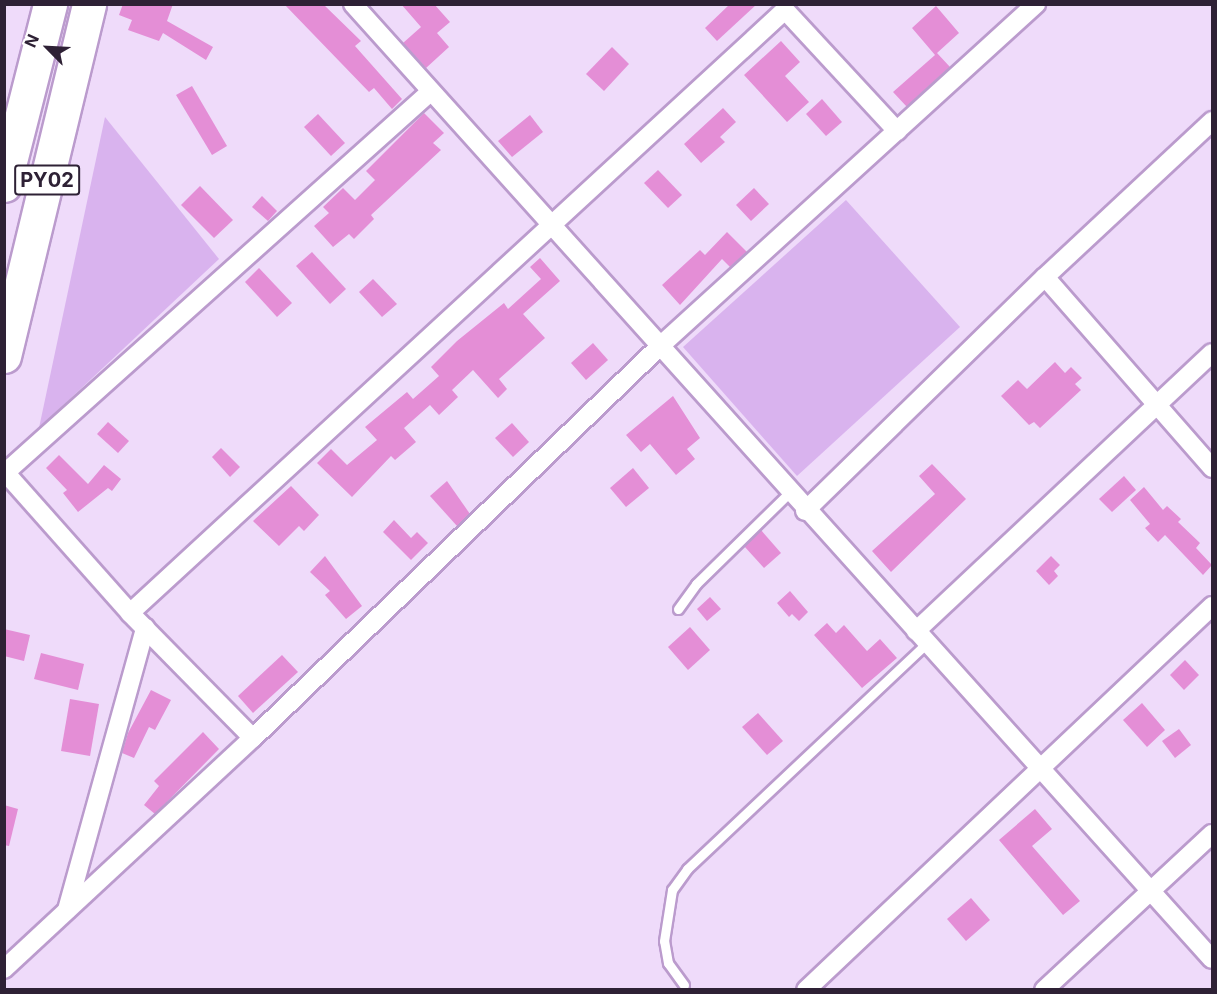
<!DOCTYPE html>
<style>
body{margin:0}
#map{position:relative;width:1217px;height:994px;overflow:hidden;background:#efdbfa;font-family:Inter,sans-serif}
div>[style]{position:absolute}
.green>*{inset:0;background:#d9b3ee}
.building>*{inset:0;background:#e48ed6}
.roads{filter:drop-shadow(2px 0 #bb9bcd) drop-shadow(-2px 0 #bb9bcd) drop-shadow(0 2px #bb9bcd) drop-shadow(0 -2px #bb9bcd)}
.lane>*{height:9px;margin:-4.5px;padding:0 4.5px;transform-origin:4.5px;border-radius:4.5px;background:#fff}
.street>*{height:18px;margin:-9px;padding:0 9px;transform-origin:9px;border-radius:9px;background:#fff}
.highway>*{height:33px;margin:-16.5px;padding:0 16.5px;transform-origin:16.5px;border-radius:16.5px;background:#fff}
span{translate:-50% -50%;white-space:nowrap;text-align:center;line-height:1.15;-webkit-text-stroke:4.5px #fff;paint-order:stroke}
.shield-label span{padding:2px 4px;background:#fff;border:2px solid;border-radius:4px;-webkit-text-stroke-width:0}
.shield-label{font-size:20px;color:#2e2135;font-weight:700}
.frame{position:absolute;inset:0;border:6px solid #2e2135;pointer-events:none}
.north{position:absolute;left:18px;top:18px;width:60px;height:60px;-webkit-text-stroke:4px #fff;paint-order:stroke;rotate:294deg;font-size:16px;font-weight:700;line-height:24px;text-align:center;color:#2e2135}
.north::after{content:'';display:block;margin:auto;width:21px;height:27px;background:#2e2135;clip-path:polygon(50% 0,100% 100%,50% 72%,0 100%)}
</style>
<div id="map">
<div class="green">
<i style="clip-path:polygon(105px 117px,219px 259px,39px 428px)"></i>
<i style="clip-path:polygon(846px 200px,960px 327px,797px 476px,683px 347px)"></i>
</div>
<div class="building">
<i style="clip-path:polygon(123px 4px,173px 4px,167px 21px,213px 47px,206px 60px,163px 33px,159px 41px,128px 30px,132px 20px,119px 15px)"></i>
<i style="clip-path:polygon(284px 4px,323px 4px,361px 41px,355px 46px,402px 99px,392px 109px,374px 88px,369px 92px)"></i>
<i style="clip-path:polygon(401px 4px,434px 4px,450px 22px,437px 33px,449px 47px,426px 68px,403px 43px,421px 27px)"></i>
<i style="clip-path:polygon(730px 4px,757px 4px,717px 41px,705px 28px)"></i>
<i style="clip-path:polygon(936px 6px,959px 33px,937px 53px,950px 67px,907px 107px,893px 92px,935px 55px,912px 28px)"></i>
<i style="clip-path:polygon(781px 41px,800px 62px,785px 76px,809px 102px,787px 122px,744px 75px)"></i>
<i style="clip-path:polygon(612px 47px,629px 64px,604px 91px,586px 74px)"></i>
<i style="clip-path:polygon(192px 86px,227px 146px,212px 155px,176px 95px)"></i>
<i style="clip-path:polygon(822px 99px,842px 122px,826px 136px,806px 114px)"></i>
<i style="clip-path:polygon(723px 108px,736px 122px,720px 137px,725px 142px,701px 163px,684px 144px)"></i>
<i style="clip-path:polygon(424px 113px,444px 133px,433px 143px,441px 150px,371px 215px,374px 219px,354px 239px,349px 234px,333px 247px,314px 226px,329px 213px,323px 207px,343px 188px,355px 200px,375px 180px,366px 171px)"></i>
<i style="clip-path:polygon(318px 114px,345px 143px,331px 156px,304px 127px)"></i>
<i style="clip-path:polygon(530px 115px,543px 132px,512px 157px,498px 141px)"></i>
<i style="clip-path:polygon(658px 170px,682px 195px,668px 208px,644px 183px)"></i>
<i style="clip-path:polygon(200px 186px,233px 220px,214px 238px,181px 205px)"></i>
<i style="clip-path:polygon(754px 188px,769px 204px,751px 221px,736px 205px)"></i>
<i style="clip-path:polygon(262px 196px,277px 211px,268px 221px,252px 207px)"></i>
<i style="clip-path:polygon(727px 232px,747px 252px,730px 267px,722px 259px,680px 305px,662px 285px,700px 250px,705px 255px)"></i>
<i style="clip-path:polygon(312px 252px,346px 289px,330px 304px,296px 266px)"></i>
<i style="clip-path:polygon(540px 258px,560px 281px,523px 314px,545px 338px,499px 379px,507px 389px,498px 398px,473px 370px,452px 390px,458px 397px,439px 415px,430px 405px,404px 428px,416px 442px,395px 460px,391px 456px,352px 497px,317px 463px,331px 449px,347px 465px,377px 440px,365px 427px,407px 392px,413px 399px,439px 376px,431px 367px,457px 341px,504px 303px,508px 309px,541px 279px,530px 267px)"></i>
<i style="clip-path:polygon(259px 268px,292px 303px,277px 317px,245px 282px)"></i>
<i style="clip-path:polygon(373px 279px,397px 304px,382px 317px,359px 292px)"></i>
<i style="clip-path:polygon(593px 343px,608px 360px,586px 380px,571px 363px)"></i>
<i style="clip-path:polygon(1055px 362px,1065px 373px,1071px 367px,1082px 378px,1075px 384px,1081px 390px,1040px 428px,1034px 422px,1029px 425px,1001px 396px,1018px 380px,1027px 389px)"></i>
<i style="clip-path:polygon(673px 396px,700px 438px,687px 449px,695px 459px,676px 475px,650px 444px,641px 452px,626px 435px)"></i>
<i style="clip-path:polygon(108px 422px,129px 441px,118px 453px,97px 434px)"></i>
<i style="clip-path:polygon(512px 423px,529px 442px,513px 457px,495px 438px)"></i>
<i style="clip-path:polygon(221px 448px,240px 467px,230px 477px,212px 457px)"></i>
<i style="clip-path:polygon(59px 455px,88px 484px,104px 465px,121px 479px,112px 491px,108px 488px,78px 512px,63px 493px,67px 490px,46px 468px)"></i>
<i style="clip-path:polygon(932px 464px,966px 499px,891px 572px,872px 551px,935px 494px,919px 476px)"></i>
<i style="clip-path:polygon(633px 468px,649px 488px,626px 507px,610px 488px)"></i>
<i style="clip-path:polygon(1124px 476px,1136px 490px,1112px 512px,1099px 499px)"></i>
<i style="clip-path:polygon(447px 481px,470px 514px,457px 526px,430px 496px)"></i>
<i style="clip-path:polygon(291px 486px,319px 515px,304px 531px,299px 526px,279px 546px,253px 521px)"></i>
<i style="clip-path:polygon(1144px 487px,1163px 510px,1167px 506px,1181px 519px,1178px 522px,1200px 543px,1196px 548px,1212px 565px,1203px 575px,1165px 535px,1158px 542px,1145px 528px,1150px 524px,1130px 500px)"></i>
<i style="clip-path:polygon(394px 520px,411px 538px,417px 532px,428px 543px,411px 560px,383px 532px)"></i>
<i style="clip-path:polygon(761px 530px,781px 553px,764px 568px,744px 546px)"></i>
<i style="clip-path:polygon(325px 556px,362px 606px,346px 619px,325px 595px,330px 591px,310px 572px)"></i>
<i style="clip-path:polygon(1051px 556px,1060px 565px,1054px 571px,1058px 576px,1049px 585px,1036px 571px)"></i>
<i style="clip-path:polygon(790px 591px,808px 612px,799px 621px,792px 614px,789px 617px,777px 603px)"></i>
<i style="clip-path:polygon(710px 597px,721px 609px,707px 621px,697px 609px)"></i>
<i style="clip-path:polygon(827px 623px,836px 633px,844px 625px,867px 651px,880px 639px,897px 658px,862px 688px,814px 635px)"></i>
<i style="clip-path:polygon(690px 627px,710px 650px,688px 670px,668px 647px)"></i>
<i style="clip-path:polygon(4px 629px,30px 635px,24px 661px,4px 656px)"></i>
<i style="clip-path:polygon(41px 653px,84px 664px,78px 690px,34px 679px)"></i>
<i style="clip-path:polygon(282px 655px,298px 672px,253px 713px,238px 696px)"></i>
<i style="clip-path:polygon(1185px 660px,1199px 675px,1184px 690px,1170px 675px)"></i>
<i style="clip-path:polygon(151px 690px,171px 700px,155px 730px,149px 727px,134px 758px,122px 753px,128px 733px)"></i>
<i style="clip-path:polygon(70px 699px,99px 704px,90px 756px,61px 751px)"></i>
<i style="clip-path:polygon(1142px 703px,1165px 730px,1147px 747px,1123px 720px)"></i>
<i style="clip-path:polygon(758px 713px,783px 741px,767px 755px,742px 727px)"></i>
<i style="clip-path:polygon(1179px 729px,1191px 745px,1175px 758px,1162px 741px)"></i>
<i style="clip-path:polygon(203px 732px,219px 749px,155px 814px,144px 805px,159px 786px,154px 781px)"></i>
<i style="clip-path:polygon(4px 805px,18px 809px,9px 846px,4px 845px)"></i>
<i style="clip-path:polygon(1035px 809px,1052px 829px,1032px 846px,1080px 901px,1063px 915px,999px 840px)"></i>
<i style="clip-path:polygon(971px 898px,990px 920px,966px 941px,947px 919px)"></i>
</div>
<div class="roads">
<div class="lane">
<i style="left:678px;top:609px;width:31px;rotate:-54deg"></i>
<i style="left:696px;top:584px;width:130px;rotate:-44.4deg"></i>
<i style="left:684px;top:985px;width:27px;rotate:-126deg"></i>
<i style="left:668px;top:963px;width:22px;rotate:-100deg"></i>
<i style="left:664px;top:941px;width:52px;rotate:-81.1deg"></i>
<i style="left:672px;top:890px;width:26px;rotate:-54deg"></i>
<i style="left:687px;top:869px;width:330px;rotate:-43.3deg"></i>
</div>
<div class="street">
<i style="left:353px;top:4px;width:1284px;rotate:48.03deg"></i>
<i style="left:1045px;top:277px;width:254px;rotate:48.8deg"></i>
<i style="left:4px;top:471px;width:190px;rotate:48.4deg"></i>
<i style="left:130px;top:613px;width:175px;rotate:45.5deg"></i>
<i style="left:253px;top:738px;width:564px;rotate:-43.92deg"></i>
<i style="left:659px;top:347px;width:510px;rotate:-42.3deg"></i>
<i style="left:6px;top:472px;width:568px;rotate:-41.86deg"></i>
<i style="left:805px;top:511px;width:335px;rotate:-44.3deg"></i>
<i style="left:1045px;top:277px;width:229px;rotate:-43deg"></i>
<i style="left:130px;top:613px;width:890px;rotate:-42.63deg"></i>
<i style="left:785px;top:10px;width:165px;rotate:47.2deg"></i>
<i style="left:916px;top:631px;width:406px;rotate:-43.2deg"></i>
<i style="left:67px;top:910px;width:293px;rotate:-74.5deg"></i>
<i style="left:4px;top:969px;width:340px;rotate:-42.9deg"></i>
<i style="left:806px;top:990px;width:559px;rotate:-43.4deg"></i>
<i style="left:1044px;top:990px;width:229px;rotate:-42.9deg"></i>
</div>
<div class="highway">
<i style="left:4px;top:185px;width:187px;rotate:-75.7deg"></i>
<i style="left:4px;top:356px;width:362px;rotate:-76.4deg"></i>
</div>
</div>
<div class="shield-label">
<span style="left:47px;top:180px">PY02</span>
</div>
<div class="frame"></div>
<div class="north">N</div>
</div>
